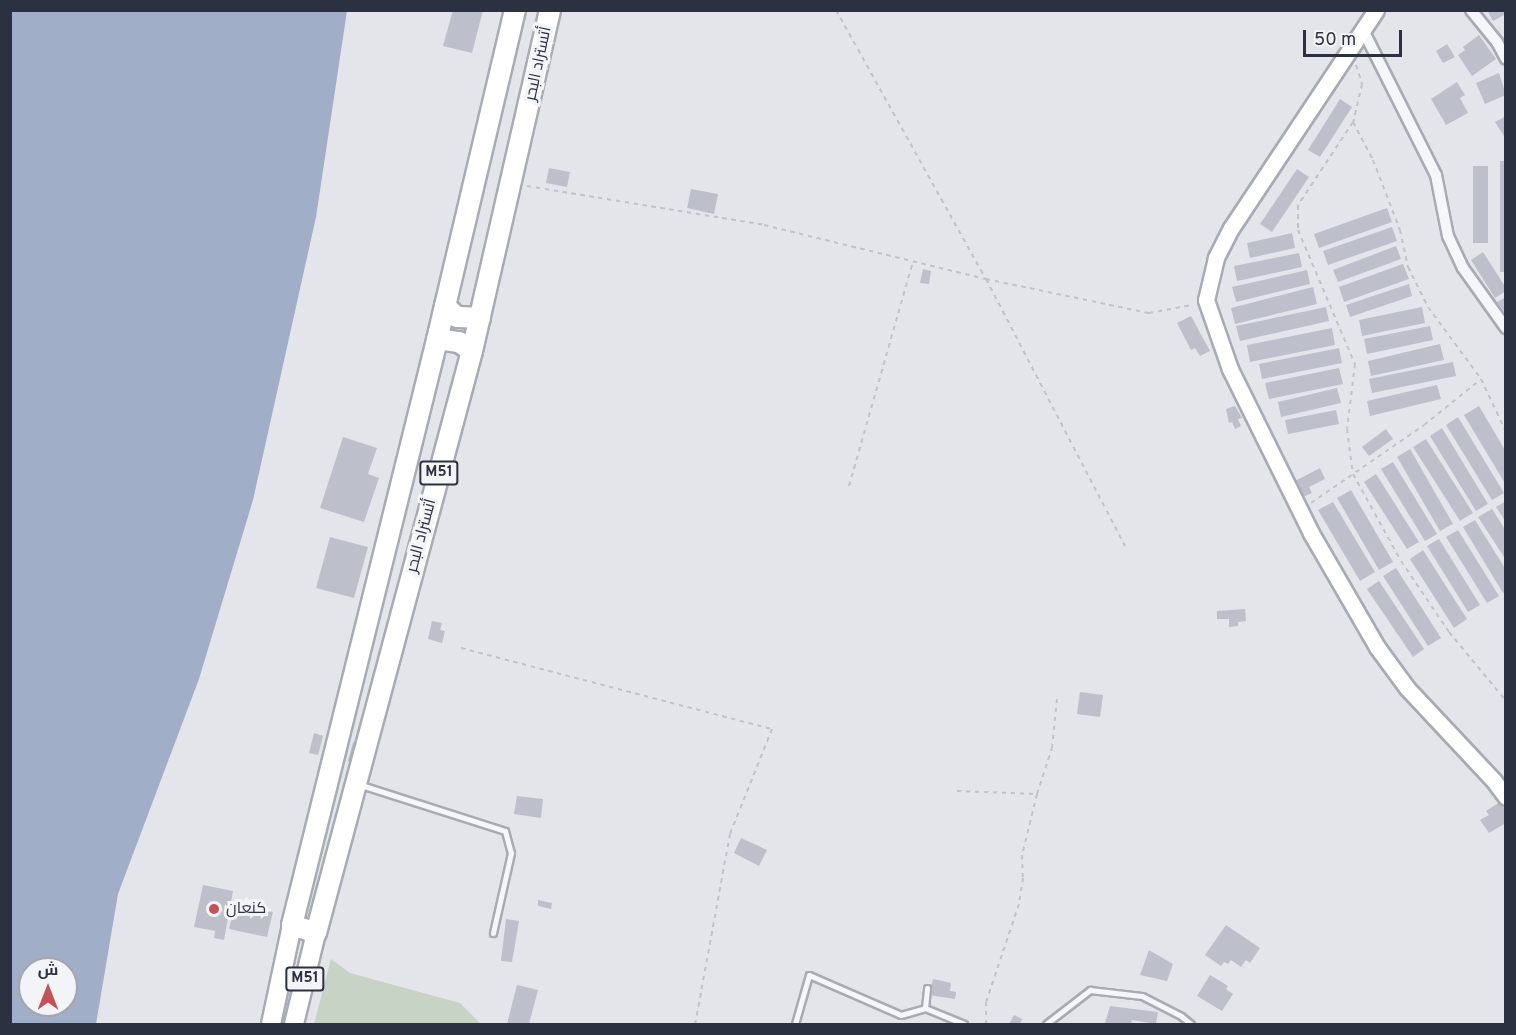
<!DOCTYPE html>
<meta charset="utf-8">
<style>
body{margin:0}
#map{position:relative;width:1516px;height:1035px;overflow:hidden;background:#e3e5ea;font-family:Overpass,Cairo,sans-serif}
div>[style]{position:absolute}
.green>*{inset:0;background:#c6d3c5}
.water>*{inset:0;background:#a0aec7}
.building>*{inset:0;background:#bdc0ca}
.path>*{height:2px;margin-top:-1px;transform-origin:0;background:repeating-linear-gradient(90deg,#c1c3c9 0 4.5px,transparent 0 9px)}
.roads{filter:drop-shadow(2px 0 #a8abb4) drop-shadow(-2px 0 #a8abb4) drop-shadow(0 2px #a8abb4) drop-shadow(0 -2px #a8abb4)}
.service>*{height:5px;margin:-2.5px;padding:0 2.5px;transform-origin:2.5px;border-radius:2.5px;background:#f5f6f9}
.minor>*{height:10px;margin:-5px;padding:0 5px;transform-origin:5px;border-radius:5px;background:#f5f6f9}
.secondary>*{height:15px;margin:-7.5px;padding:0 7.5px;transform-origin:7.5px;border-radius:7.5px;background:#fff}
.trunk>*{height:18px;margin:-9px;padding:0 9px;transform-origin:9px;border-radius:9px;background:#fff}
.motorway>*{height:20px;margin:-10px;padding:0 10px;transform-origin:10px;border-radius:10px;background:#fff}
.dots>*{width:16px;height:16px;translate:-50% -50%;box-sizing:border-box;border:3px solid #f2f4f7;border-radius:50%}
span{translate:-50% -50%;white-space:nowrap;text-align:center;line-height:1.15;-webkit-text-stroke:6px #f2f4f7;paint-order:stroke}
.shield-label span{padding:2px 4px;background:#f2f4f7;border:2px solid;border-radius:4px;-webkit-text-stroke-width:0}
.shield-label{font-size:15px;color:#2c3141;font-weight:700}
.street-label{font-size:16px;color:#2c3141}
.poi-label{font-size:16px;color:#2c3141}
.left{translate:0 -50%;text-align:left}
.frame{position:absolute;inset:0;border:12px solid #2c3141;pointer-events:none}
.north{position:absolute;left:18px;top:957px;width:60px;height:60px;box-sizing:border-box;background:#f2f4f7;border:2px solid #a3a6ae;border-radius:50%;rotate:0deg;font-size:16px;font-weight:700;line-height:24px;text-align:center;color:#2c3141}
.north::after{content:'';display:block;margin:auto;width:21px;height:27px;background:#c65154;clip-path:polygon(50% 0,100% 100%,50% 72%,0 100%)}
.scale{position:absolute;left:1303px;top:30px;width:99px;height:27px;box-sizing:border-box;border:3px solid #2c3141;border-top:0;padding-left:8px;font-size:18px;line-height:21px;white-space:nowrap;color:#2c3141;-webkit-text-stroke:4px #f2f4f7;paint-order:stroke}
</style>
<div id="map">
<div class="green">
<i style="clip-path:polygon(331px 959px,350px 973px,460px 1003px,481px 1024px,314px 1024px)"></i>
</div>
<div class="water">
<i style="clip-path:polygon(evenodd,10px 11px,347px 11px,316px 217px,253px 500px,199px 679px,118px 894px,96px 1024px,11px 1024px,10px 11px,30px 969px,66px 969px,66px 1005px,30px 1005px,30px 969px)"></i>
</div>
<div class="building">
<i style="clip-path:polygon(453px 10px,483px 10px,472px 53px,443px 46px)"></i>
<i style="clip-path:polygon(1487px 10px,1506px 10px,1506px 14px,1493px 21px)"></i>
<i style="clip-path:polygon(1479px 35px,1496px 59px,1472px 76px,1458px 55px,1465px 50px,1463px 47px)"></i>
<i style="clip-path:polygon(1447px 44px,1455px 57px,1443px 63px,1436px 51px)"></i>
<i style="clip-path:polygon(1499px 73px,1506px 95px,1485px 104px,1476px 83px)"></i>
<i style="clip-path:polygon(1457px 82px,1465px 95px,1460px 98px,1468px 113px,1446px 125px,1431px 99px)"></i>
<i style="clip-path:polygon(1340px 99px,1352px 107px,1320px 157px,1308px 150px)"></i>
<i style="clip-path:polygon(1506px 116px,1506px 135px,1504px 136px,1495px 122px)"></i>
<i style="clip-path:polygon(1500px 161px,1506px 161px,1506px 272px,1500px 272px)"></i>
<i style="clip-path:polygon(1473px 166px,1488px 166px,1488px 243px,1473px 243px)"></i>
<i style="clip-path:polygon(549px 168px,570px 172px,567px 187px,546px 183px)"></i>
<i style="clip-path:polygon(1297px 169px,1309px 177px,1272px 232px,1260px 224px)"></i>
<i style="clip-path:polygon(691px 189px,718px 194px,714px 214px,687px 208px)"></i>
<i style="clip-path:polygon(1387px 208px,1392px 222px,1319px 248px,1314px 234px)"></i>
<i style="clip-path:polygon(1392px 227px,1397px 241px,1328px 265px,1323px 251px)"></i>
<i style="clip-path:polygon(1292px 233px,1295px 248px,1250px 258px,1247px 243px)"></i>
<i style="clip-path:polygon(1396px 246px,1401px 259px,1338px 282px,1333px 270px)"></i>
<i style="clip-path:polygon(1483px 252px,1506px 288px,1506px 291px,1495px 298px,1471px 260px)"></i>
<i style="clip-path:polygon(1299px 253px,1302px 267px,1237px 281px,1234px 266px)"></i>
<i style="clip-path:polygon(1403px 264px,1409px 279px,1344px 302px,1339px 287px)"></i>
<i style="clip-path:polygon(923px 269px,931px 271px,929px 284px,920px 283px)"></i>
<i style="clip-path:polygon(1307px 270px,1310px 284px,1236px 302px,1232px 287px)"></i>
<i style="clip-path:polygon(1409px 284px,1412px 296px,1350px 317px,1346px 305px)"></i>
<i style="clip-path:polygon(1313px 287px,1317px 304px,1235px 324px,1231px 308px)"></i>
<i style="clip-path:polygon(1506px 297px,1506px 314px,1497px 302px)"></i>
<i style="clip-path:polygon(1326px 307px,1329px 321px,1240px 341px,1236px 326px)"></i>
<i style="clip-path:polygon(1422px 307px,1425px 323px,1362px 336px,1359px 320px)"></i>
<i style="clip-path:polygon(1191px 316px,1210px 351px,1200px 356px,1195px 348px,1191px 350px,1177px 323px)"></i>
<i style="clip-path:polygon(1430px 326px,1433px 340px,1367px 354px,1364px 339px)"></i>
<i style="clip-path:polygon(1332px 328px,1335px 345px,1250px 362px,1247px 345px)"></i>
<i style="clip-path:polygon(1440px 344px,1444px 360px,1371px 376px,1368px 361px)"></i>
<i style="clip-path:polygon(1339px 348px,1342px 363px,1262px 379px,1259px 364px)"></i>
<i style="clip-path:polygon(1453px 362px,1456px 376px,1372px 393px,1369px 379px)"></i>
<i style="clip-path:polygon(1339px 368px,1343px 384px,1269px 399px,1265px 383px)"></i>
<i style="clip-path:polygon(1437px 385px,1441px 399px,1370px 416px,1367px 401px)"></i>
<i style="clip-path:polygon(1337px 388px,1341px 403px,1281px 417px,1278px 402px)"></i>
<i style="clip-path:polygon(1235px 406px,1242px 418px,1238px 419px,1241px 426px,1235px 429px,1232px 422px,1229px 423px,1226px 409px)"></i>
<i style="clip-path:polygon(1479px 406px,1506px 452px,1506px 485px,1464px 415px)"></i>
<i style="clip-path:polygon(1336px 410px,1339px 424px,1288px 434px,1285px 420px)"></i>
<i style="clip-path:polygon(1458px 417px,1504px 493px,1492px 500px,1446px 425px)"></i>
<i style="clip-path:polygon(1442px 428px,1488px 504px,1476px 511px,1430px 436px)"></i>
<i style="clip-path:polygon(1386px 429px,1393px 439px,1369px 456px,1362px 447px)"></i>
<i style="clip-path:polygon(343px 437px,377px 448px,368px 474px,379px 478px,364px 522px,320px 508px)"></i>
<i style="clip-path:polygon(1426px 439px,1473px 513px,1460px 521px,1413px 447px)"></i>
<i style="clip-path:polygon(1410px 449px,1453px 524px,1440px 531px,1397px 457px)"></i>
<i style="clip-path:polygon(1393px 462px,1437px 534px,1425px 541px,1381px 469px)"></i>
<i style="clip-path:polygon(1320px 468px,1325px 479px,1309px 487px,1312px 493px,1303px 497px,1295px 481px)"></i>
<i style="clip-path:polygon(1376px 474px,1419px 542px,1407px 549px,1364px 482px)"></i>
<i style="clip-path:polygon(1351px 490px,1393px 562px,1379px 570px,1337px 498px)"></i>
<i style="clip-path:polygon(1506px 501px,1506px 522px,1496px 507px)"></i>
<i style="clip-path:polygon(1333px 502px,1375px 572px,1360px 581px,1318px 510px)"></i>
<i style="clip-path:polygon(1492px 509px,1506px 531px,1506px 560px,1478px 517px)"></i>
<i style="clip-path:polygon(1475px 520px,1506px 570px,1506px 591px,1503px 593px,1463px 527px)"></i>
<i style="clip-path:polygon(1458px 530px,1499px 596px,1487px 603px,1446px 537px)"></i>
<i style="clip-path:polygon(330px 537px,368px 547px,354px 598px,316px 588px)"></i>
<i style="clip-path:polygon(1439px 539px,1480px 605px,1468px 612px,1427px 546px)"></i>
<i style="clip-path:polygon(1423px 550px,1467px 619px,1454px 628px,1410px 559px)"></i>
<i style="clip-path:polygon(1396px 568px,1441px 638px,1428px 646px,1383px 576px)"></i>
<i style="clip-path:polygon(1379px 581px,1424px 649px,1413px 657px,1367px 589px)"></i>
<i style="clip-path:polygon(1245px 609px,1246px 621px,1238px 622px,1238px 626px,1229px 627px,1229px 619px,1217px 619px,1217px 611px)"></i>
<i style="clip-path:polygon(432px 621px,442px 623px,440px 630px,445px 631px,442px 643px,428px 639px)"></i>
<i style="clip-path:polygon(1080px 692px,1103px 695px,1100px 717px,1077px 714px)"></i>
<i style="clip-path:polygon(314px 733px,323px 736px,318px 755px,309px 753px)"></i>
<i style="clip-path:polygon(353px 742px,362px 744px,357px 764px,348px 761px)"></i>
<i style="clip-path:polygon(517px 796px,543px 799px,541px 818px,514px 814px)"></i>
<i style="clip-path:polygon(1500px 802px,1506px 811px,1506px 823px,1489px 833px,1480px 820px,1489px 815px,1486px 811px)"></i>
<i style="clip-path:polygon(741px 838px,767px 850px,759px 866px,734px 853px)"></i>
<i style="clip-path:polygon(203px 885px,233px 891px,224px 940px,214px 938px,215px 931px,194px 927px)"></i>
<i style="clip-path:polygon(538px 900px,552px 903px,551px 909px,538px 906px)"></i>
<i style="clip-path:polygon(235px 904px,273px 912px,267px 937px,229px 929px)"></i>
<i style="clip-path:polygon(506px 919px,519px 921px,512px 962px,501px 961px)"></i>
<i style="clip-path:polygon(1226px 925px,1260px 948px,1250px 963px,1246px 960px,1241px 967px,1231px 960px,1228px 964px,1224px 962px,1221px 966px,1205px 955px)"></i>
<i style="clip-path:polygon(1149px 950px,1173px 964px,1167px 981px,1140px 975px)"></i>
<i style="clip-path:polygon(1210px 975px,1228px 986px,1226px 989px,1233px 994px,1222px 1011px,1197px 996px)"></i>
<i style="clip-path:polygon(933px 979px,951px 983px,950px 991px,956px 992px,955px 999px,929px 995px)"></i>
<i style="clip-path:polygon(517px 985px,538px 990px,529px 1024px,507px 1024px)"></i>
<i style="clip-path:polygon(1110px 1006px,1158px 1012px,1156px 1024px,1132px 1020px,1131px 1024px,1105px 1023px)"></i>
<i style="clip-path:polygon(1014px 1015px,1022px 1019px,1020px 1024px,1009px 1024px)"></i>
</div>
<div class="path">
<i style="left:836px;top:10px;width:308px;rotate:60.9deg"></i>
<i style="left:986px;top:279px;width:301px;rotate:62.5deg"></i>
<i style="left:1356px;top:65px;width:20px;rotate:72deg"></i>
<i style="left:1362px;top:84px;width:39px;rotate:103deg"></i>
<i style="left:1353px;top:122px;width:100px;rotate:123.5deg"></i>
<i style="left:1298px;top:205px;width:25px;rotate:90deg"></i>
<i style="left:1298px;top:230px;width:146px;rotate:67deg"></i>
<i style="left:1355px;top:364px;width:65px;rotate:97deg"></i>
<i style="left:1347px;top:429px;width:45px;rotate:82.4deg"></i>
<i style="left:1353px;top:474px;width:99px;rotate:61.1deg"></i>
<i style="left:1401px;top:561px;width:86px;rotate:55.9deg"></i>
<i style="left:1449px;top:632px;width:89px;rotate:50.4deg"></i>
<i style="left:1353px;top:122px;width:43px;rotate:62.2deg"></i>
<i style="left:1373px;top:160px;width:75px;rotate:68.9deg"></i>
<i style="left:1400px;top:230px;width:38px;rotate:78deg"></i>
<i style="left:1408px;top:267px;width:45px;rotate:63.4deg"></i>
<i style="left:1428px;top:307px;width:89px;rotate:53.6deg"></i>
<i style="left:1481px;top:379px;width:59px;rotate:64.7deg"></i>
<i style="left:527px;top:186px;width:240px;rotate:9.3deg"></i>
<i style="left:764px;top:225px;width:228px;rotate:13.7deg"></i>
<i style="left:986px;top:279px;width:167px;rotate:11.8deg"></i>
<i style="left:1149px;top:313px;width:44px;rotate:-10.5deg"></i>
<i style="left:849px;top:486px;width:233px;rotate:-74.1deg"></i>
<i style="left:1311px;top:503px;width:137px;rotate:-34.6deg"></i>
<i style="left:1424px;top:425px;width:73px;rotate:-38.9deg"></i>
<i style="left:461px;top:648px;width:321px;rotate:14.6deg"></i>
<i style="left:772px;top:729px;width:113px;rotate:111.8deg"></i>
<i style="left:730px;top:834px;width:193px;rotate:100.4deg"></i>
<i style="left:957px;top:791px;width:80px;rotate:2.1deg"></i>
<i style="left:1037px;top:794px;width:63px;rotate:103.8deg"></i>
<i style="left:1022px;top:855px;width:23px;rotate:88deg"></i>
<i style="left:1023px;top:878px;width:26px;rotate:99deg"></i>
<i style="left:1019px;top:904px;width:103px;rotate:108.6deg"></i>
<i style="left:986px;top:1002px;width:22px;rotate:90deg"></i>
<i style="left:1037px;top:794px;width:48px;rotate:-71.9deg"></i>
<i style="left:1052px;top:748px;width:49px;rotate:-84.2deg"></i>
</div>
<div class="roads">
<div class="service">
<i style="left:361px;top:785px;width:151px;rotate:17.7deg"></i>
<i style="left:505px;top:831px;width:23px;rotate:75deg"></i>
<i style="left:511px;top:853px;width:82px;rotate:102.7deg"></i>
<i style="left:925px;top:1008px;width:42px;rotate:22.3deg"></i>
<i style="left:795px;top:1024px;width:51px;rotate:-74.1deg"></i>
<i style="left:809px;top:975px;width:100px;rotate:23.5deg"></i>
<i style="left:901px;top:1015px;width:25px;rotate:-16deg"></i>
<i style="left:925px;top:1008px;width:20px;rotate:-84deg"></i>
<i style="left:1046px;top:1024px;width:56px;rotate:-37.7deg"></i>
<i style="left:1090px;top:990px;width:52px;rotate:6.6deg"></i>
<i style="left:1142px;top:996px;width:44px;rotate:27.1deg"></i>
<i style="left:1181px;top:1016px;width:13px;rotate:39deg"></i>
</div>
<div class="minor">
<i style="left:1471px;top:10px;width:41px;rotate:50.9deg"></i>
<i style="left:1497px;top:42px;width:19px;rotate:62deg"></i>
<i style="left:1363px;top:30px;width:162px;rotate:63.3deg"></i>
<i style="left:1436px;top:175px;width:62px;rotate:78.9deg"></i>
<i style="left:1448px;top:236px;width:35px;rotate:65deg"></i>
<i style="left:1463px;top:268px;width:74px;rotate:54.4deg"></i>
</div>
<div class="secondary">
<i style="left:1376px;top:10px;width:262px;rotate:123.6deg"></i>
<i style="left:1231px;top:228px;width:34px;rotate:117deg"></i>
<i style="left:1216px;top:258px;width:43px;rotate:103.4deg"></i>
<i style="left:1206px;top:300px;width:73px;rotate:70.8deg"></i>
<i style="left:1230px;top:369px;width:183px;rotate:63.7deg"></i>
<i style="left:1311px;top:533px;width:132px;rotate:59.9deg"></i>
<i style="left:1377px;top:647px;width:51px;rotate:53.8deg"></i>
<i style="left:1407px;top:688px;width:127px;rotate:46.9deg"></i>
<i style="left:1494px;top:781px;width:20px;rotate:53deg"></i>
</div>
<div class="trunk">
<i style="left:271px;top:1024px;width:101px;rotate:-78deg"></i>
<i style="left:294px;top:1024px;width:94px;rotate:-76.4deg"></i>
</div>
<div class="motorway">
<i style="left:515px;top:10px;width:331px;rotate:103.3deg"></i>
<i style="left:439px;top:332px;width:611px;rotate:103.92deg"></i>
<i style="left:292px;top:925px;width:25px;rotate:18deg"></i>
<i style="left:316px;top:933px;width:603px;rotate:-75deg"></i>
<i style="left:472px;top:351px;width:350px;rotate:-77.1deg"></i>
<i style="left:445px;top:306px;width:16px;rotate:43deg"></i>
<i style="left:457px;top:317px;width:23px;rotate:2deg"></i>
<i style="left:437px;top:339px;width:22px;rotate:8deg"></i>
<i style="left:459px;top:342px;width:16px;rotate:35deg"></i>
</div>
</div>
<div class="dots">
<i style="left:214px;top:909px;background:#c65154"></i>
</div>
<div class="shield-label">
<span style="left:439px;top:473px">M51</span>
<span style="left:305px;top:979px">M51</span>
</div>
<div class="street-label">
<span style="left:539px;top:64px;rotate:-78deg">أتستراد البحر</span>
<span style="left:422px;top:536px;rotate:-75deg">أتستراد البحر</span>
</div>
<div class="poi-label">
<span class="left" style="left:226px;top:909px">كنعان</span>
</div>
<div class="frame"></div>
<div class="north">ش</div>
<div class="scale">50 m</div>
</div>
